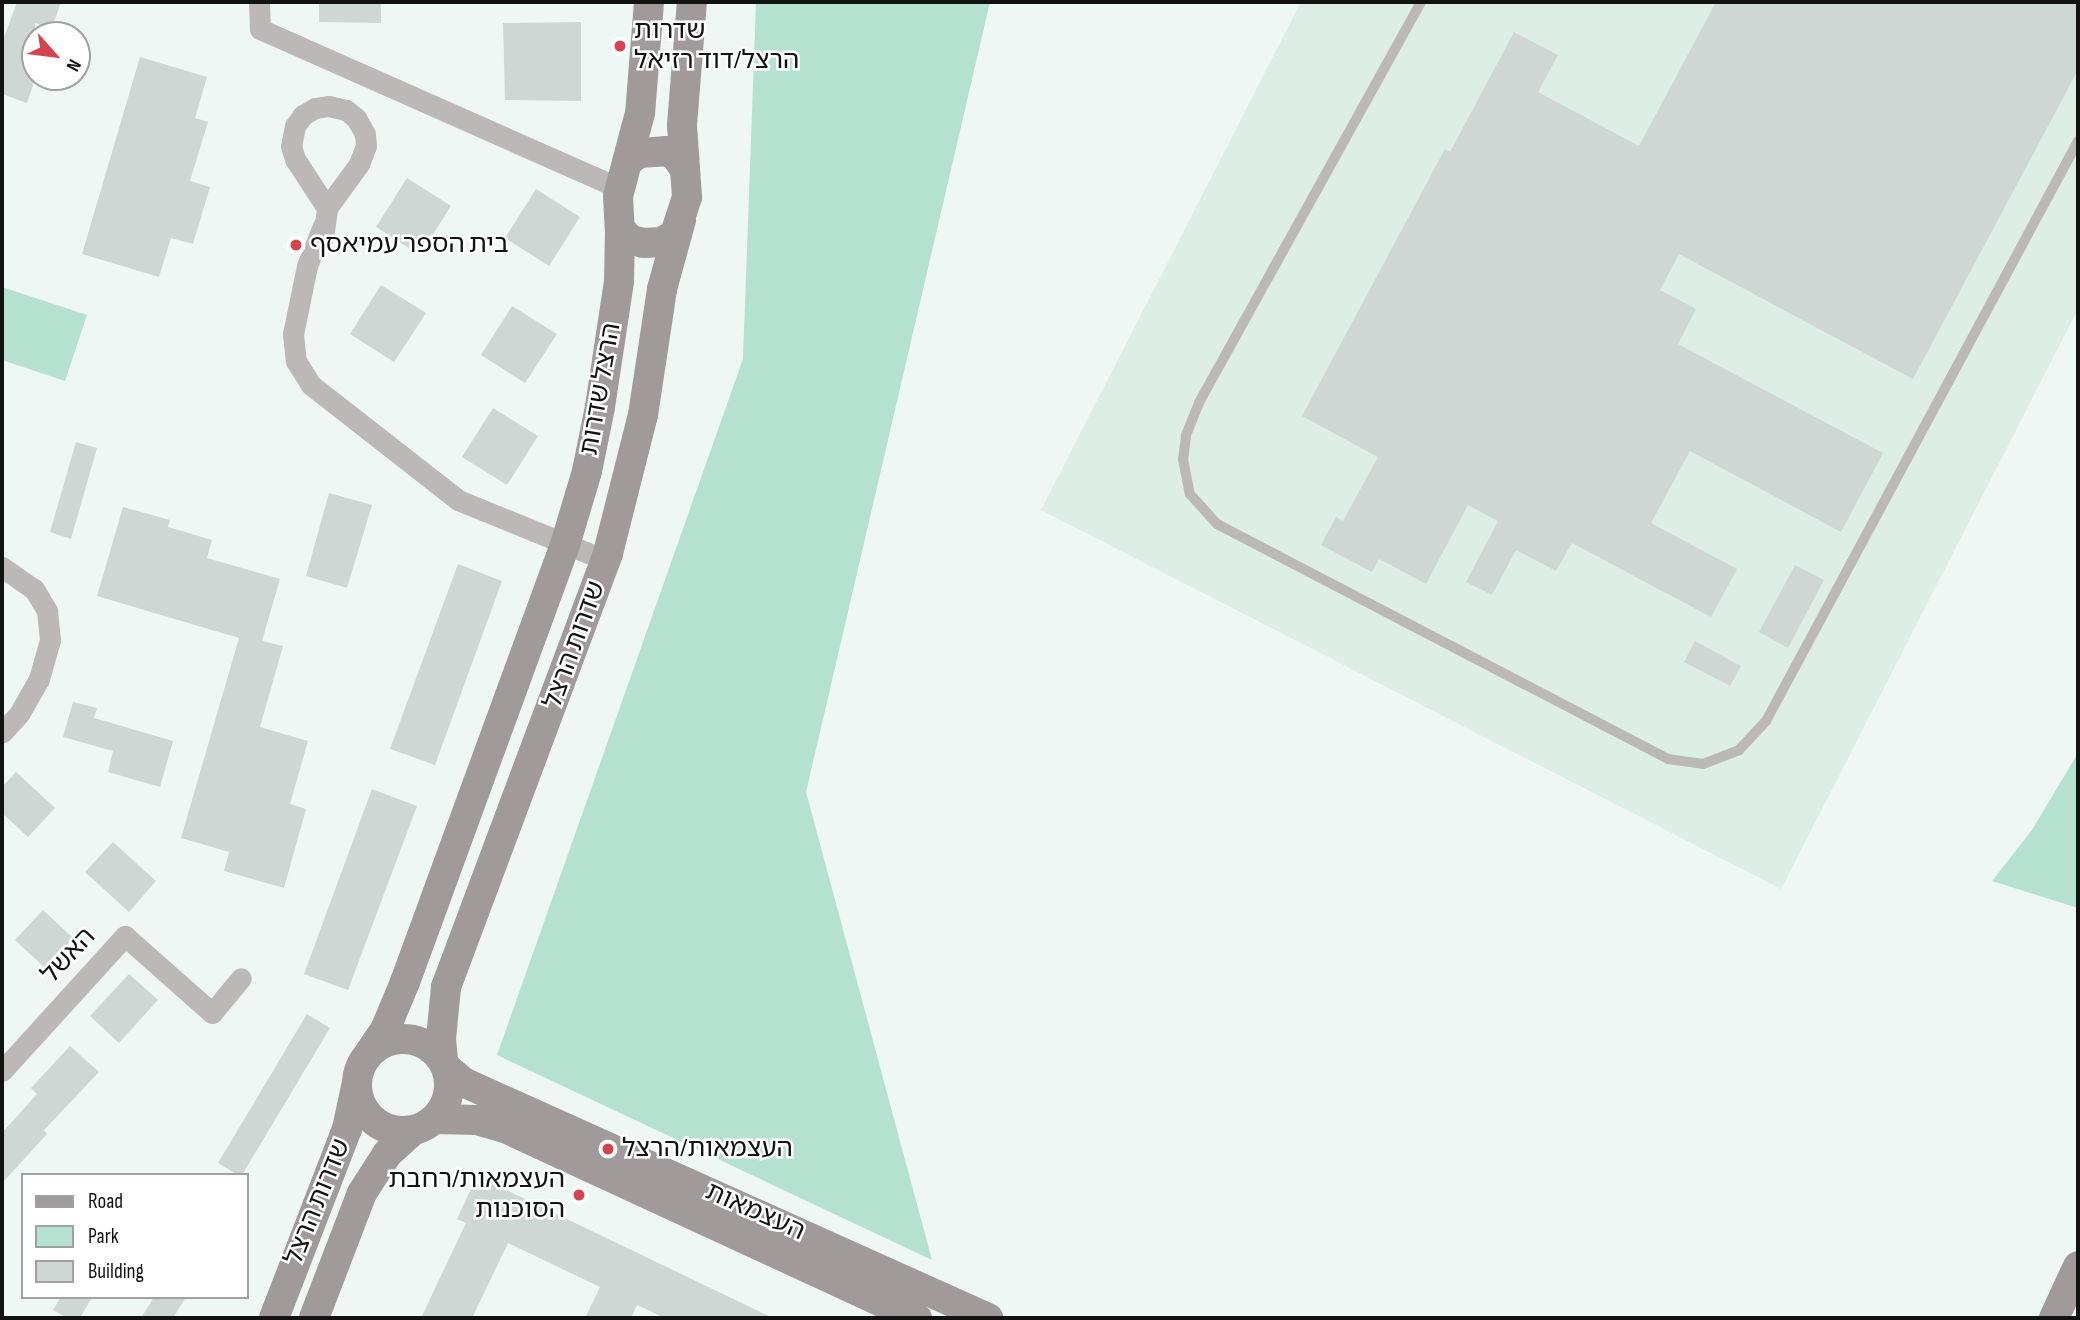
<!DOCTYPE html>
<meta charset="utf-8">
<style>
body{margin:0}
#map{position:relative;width:2080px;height:1320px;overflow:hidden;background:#eef7f3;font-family:"Sofia Sans Condensed","Noto Sans Hebrew",sans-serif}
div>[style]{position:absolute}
.built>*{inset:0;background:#dceee6}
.green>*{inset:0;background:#b5e2d0}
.building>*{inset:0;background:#ced7d3}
.lane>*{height:10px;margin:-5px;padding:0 5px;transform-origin:5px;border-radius:5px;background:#bcb8b8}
.street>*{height:21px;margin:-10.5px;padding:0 10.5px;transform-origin:10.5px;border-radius:10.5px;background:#bcb8b8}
.secondary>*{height:30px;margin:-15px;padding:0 15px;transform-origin:15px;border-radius:15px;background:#a09a9a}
.secondary>.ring{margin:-15px;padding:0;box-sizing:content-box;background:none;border:30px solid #a09a9a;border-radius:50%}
.dots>*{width:19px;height:19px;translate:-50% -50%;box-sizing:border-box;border:4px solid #fff;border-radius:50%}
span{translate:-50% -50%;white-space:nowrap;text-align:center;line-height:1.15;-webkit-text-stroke:5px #fff;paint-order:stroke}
.poi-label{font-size:26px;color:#101312}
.left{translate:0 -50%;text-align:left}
.right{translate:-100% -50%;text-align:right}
.street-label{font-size:26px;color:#101312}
.frame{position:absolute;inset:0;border:4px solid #101312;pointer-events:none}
.legend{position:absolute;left:21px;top:1173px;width:228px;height:126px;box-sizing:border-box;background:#fff;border:2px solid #9fa1a0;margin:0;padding:9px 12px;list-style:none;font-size:21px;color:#101312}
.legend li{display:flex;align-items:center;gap:14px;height:35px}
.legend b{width:35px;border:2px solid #9fa1a0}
.north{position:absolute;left:21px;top:21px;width:70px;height:70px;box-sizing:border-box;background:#fff;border:2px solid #9fa1a0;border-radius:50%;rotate:118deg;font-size:19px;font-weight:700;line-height:28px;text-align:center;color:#101312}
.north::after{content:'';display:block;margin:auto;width:24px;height:32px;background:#d4444d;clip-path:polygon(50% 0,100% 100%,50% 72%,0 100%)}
</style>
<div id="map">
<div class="built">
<i style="clip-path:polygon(1301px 2px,2078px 2px,2078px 309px,1781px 889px,1041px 510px)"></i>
</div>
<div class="green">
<i style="clip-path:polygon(756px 2px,990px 2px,806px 792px,932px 1260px,497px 1055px,743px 359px)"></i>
<i style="clip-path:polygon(2px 287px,87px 315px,65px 381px,2px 360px)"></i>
<i style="clip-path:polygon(2078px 753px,2078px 908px,1992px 881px,2032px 830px)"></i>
</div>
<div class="building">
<i style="clip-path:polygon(17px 2px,61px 2px,52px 28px,35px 23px,35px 79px,27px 103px,2px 94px,2px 43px)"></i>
<i style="clip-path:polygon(319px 2px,381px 2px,381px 23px,319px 22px)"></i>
<i style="clip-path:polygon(1716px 2px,2078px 2px,2078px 70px,1913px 379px,1679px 254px,1660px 290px,1696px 309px,1678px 344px,1883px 453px,1841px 532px,1690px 451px,1651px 523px,1737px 569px,1711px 617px,1572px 543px,1556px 571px,1516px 550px,1492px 595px,1466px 582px,1498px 521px,1468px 505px,1426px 584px,1379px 559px,1372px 572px,1321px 545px,1336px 517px,1343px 521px,1378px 457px,1302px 416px,1445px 149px,1450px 152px,1514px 32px,1558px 55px,1538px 92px,1639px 146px)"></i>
<i style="clip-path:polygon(581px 22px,581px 101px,505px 100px,503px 23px)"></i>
<i style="clip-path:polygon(140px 57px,207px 77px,195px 118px,208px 122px,190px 181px,210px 187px,193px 244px,171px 238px,159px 277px,82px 254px)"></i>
<i style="clip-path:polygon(407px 178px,451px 206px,420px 255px,376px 227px)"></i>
<i style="clip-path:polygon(536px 189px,580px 217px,549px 266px,505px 238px)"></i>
<i style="clip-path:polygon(381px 285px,426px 313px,394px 362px,350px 334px)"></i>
<i style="clip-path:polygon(512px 306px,557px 334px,525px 383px,481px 355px)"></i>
<i style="clip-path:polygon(493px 408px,538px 436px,507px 485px,462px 457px)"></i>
<i style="clip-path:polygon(76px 442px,97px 448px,71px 539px,50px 532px)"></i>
<i style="clip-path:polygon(329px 493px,372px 505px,347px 588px,306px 576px)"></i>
<i style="clip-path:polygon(123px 507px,170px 520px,168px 527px,212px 540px,207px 558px,280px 579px,262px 641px,283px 646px,260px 727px,308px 741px,290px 804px,306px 809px,284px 888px,224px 871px,229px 852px,181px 838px,239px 638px,97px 596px)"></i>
<i style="clip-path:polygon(458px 564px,502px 581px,435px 765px,390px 749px)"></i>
<i style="clip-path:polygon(1795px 565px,1824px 580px,1788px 648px,1759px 632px)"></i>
<i style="clip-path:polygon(1695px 641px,1741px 666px,1730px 686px,1684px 662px)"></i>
<i style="clip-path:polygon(73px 702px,97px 708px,94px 718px,173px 741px,160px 787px,108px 772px,113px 751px,63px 737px)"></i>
<i style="clip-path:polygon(16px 772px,55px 808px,28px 837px,2px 813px,2px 787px)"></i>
<i style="clip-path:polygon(372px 789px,417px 806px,348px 990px,304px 974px)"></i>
<i style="clip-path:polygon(113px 842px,156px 881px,129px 912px,85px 872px)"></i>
<i style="clip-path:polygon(43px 910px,73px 938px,46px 969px,15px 940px)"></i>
<i style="clip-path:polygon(129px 974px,158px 1000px,119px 1043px,90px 1016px)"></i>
<i style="clip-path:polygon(307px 1014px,330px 1028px,242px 1175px,238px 1175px,218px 1163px)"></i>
<i style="clip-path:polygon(70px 1046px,99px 1072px,44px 1130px,47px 1134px,2px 1183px,2px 1133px,37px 1094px,31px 1088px)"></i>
<i style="clip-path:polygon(477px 1176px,773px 1318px,665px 1318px,637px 1305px,631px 1318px,585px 1318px,600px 1287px,508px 1243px,472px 1318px,421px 1318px,466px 1223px,457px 1219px)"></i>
<i style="clip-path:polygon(61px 1297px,92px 1297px,80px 1318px,67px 1318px,53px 1310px)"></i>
<i style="clip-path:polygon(154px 1297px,186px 1297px,173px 1318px,141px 1318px)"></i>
</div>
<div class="lane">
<i style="left:1421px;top:2px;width:458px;rotate:119deg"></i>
<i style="left:1199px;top:403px;width:35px;rotate:112deg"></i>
<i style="left:1186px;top:436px;width:23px;rotate:97deg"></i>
<i style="left:1183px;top:459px;width:36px;rotate:79deg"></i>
<i style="left:1190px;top:494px;width:40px;rotate:48deg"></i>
<i style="left:1217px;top:524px;width:509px;rotate:27.52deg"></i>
<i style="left:1668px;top:759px;width:35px;rotate:8deg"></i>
<i style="left:1703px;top:764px;width:39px;rotate:-21deg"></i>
<i style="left:1739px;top:750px;width:40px;rotate:-47deg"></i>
<i style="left:1766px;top:721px;width:659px;rotate:-61.72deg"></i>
</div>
<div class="street">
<i style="left:259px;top:2px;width:27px;rotate:88deg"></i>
<i style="left:260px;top:29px;width:393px;rotate:23.9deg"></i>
<i style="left:323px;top:226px;width:43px;rotate:111.8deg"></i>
<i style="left:307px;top:266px;width:69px;rotate:101.6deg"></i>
<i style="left:293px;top:334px;width:27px;rotate:84deg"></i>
<i style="left:296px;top:361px;width:28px;rotate:58deg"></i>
<i style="left:311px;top:385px;width:187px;rotate:38deg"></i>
<i style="left:458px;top:500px;width:159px;rotate:22.2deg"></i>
<i style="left:323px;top:238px;width:30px;rotate:-82deg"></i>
<i style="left:327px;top:208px;width:54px;rotate:-54deg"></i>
<i style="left:359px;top:164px;width:19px;rotate:-69deg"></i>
<i style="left:366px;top:146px;width:12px;rotate:-95deg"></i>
<i style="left:365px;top:134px;width:18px;rotate:-119deg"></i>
<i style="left:356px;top:118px;width:13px;rotate:-141deg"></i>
<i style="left:346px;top:110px;width:18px;rotate:-167deg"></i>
<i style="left:328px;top:106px;width:13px;rotate:171deg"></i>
<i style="left:315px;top:108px;width:14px;rotate:150deg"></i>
<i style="left:303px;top:115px;width:14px;rotate:126deg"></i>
<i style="left:295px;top:126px;width:20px;rotate:101deg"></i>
<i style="left:291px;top:146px;width:14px;rotate:73deg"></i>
<i style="left:295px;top:159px;width:59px;rotate:56.9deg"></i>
<i style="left:2px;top:567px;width:39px;rotate:35deg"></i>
<i style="left:34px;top:589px;width:26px;rotate:59deg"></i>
<i style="left:47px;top:611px;width:29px;rotate:84deg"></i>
<i style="left:50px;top:640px;width:41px;rotate:105.8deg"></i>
<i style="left:39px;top:679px;width:40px;rotate:119.7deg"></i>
<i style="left:19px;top:714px;width:25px;rotate:132deg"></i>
<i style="left:2px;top:1071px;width:183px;rotate:-47.7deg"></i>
<i style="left:125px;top:936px;width:116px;rotate:41.5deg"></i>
<i style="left:212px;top:1013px;width:45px;rotate:-50.4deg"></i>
</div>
<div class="secondary">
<i style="left:649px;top:2px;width:111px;rotate:94.6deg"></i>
<i style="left:640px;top:113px;width:86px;rotate:104.8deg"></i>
<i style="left:618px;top:196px;width:33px;rotate:87deg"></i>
<i style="left:620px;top:229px;width:16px;rotate:45deg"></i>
<i style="left:631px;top:240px;width:13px;rotate:13deg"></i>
<i style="left:644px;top:243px;width:18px;rotate:-3deg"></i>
<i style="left:662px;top:242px;width:15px;rotate:-32deg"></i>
<i style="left:675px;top:234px;width:39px;rotate:-72deg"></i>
<i style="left:687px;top:197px;width:72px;rotate:-94deg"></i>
<i style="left:682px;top:125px;width:123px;rotate:-85.4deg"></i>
<i style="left:627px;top:162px;width:15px;rotate:-37deg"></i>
<i style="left:639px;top:153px;width:26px;rotate:-4deg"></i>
<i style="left:665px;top:151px;width:11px;rotate:22deg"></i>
<i style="left:675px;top:155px;width:18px;rotate:56deg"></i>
<i class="ring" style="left:357px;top:1039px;width:62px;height:62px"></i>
<i style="left:370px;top:1052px;width:27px;rotate:-56deg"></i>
<i style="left:385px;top:1030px;width:52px;rotate:-67.4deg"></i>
<i style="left:405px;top:982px;width:465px;rotate:-69.9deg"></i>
<i style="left:565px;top:545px;width:77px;rotate:-73.4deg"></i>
<i style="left:587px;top:471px;width:65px;rotate:-78.5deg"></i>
<i style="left:600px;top:407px;width:127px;rotate:-81.4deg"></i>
<i style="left:619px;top:281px;width:52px;rotate:-88.9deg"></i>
<i style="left:443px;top:1061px;width:22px;rotate:-95deg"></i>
<i style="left:441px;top:1039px;width:52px;rotate:-84.5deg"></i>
<i style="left:446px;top:987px;width:463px;rotate:-69.5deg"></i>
<i style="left:608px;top:553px;width:142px;rotate:-75.8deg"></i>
<i style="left:643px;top:415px;width:127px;rotate:-81.4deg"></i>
<i style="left:662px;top:289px;width:72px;rotate:-74.6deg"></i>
<i style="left:447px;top:1068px;width:21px;rotate:41deg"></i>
<i style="left:463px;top:1082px;width:576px;rotate:24.21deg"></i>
<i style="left:435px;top:1119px;width:42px;rotate:1.4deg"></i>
<i style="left:477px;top:1120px;width:29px;rotate:16deg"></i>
<i style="left:505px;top:1128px;width:454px;rotate:24.8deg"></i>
<i style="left:274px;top:1318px;width:203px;rotate:-68.9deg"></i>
<i style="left:347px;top:1129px;width:43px;rotate:-77.9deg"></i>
<i style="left:314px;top:1318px;width:134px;rotate:-69deg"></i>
<i style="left:362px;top:1193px;width:46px;rotate:-57.3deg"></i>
<i style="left:387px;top:1154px;width:36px;rotate:-42deg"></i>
<i style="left:2054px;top:1318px;width:57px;rotate:-65.2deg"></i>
</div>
<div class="dots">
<i style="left:620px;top:46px;background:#d4444d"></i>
<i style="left:296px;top:245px;background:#d4444d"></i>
<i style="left:608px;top:1149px;background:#d4444d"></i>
<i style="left:579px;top:1195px;background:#d4444d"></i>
</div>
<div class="poi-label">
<span class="left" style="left:634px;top:46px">שדרות<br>הרצל/דוד רזיאל</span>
<span class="left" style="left:310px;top:245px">בית הספר עמיאסף</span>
<span class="left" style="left:622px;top:1149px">העצמאות/הרצל</span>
<span class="right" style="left:565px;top:1195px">העצמאות/רחבת<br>הסוכנות</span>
</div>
<div class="street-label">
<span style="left:601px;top:389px;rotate:-80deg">הרצל שדרות</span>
<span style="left:575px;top:645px;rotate:-70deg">שדרות הרצל</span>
<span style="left:69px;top:956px;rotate:-47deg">האשל</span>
<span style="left:318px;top:1202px;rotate:-68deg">שדרות הרצל</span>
<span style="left:755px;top:1212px;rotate:24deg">העצמאות</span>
</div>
<div class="frame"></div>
<ul class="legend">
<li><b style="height:9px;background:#a09a9a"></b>Road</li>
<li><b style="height:19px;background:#b5e2d0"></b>Park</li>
<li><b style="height:19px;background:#ced7d3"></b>Building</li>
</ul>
<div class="north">N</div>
</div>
